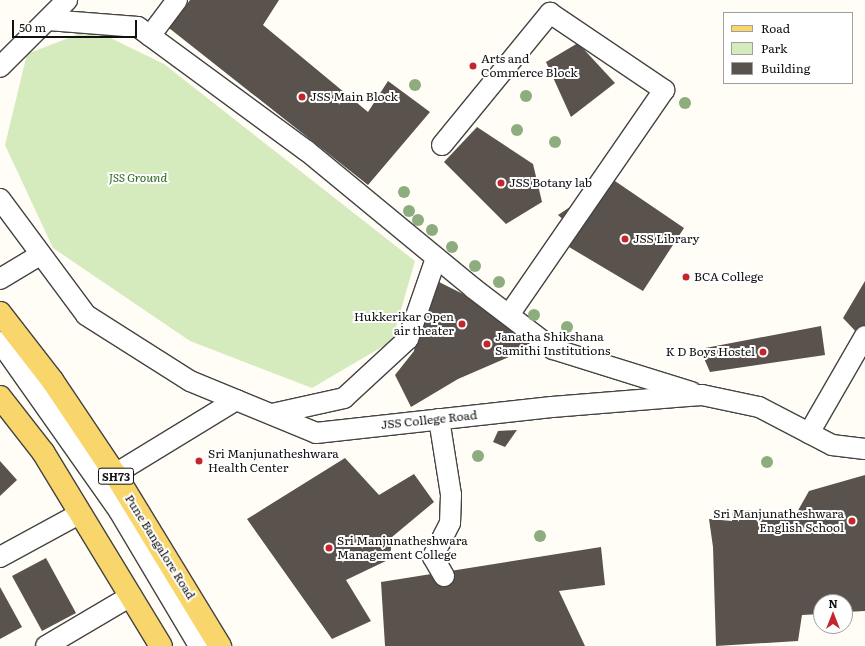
<!DOCTYPE html>
<style>
body{margin:0}
#map{position:relative;width:865px;height:646px;overflow:hidden;background:#fffdf5;font-family:Literata,serif}
div>[style]{position:absolute}
.green>*{inset:0;background:#d5ebbd}
.building>*{inset:0;background:#5a524d}
.roads{filter:drop-shadow(1px 0 #444) drop-shadow(-1px 0 #444) drop-shadow(0 1px #444) drop-shadow(0 -1px #444)}
.minor>*{height:20px;margin:-10px;padding:0 10px;transform-origin:10px;border-radius:10px;background:#fff}
.major>*{height:22px;margin:-11px;padding:0 11px;transform-origin:11px;border-radius:11px;background:#f9d66b}
.trees>*{width:12px;height:12px;margin:-6px;border-radius:50%;background:#8dad7f}
.dots>*{width:11px;height:11px;translate:-50% -50%;box-sizing:border-box;border:2px solid #fff;border-radius:50%}
span{translate:-50% -50%;white-space:nowrap;text-align:center;line-height:1.15;-webkit-text-stroke:4px #fff;paint-order:stroke}
.shield-label span{padding:1px 3px;background:#fff;border:1px solid;border-radius:3px;-webkit-text-stroke-width:0}
.shield-label{font-size:11px;color:#111;font-weight:700}
.poi-label{font-size:12px;color:#111}
.left{translate:0 -50%;text-align:left}
.right{translate:-100% -50%;text-align:right}
.park-label{font-size:12px;color:#2f6b1f;font-style:italic}
.street-label{font-size:12px;color:#111}
.legend{position:absolute;left:723px;top:12px;width:130px;height:72px;box-sizing:border-box;background:#fff;border:1px solid #a0a0a0;margin:0;padding:5px 7px;list-style:none;font-size:12px;color:#111}
.legend li{display:flex;align-items:center;gap:8px;height:20px}
.legend b{width:20px;border:1px solid #a0a0a0}
.north{position:absolute;left:813px;top:594px;width:40px;height:40px;box-sizing:border-box;background:#fff;border:1px solid #a0a0a0;border-radius:50%;rotate:0deg;font-size:11px;font-weight:700;line-height:16px;text-align:center;color:#111}
.north::after{content:'';display:block;margin:auto;width:14px;height:18px;background:#c4262e;clip-path:polygon(50% 0,100% 100%,50% 72%,0 100%)}
.scale{position:absolute;left:12px;top:20px;width:125px;height:18px;box-sizing:border-box;border:2px solid #111;border-top:0;padding-left:5px;font-size:12px;line-height:14px;white-space:nowrap;color:#111;-webkit-text-stroke:3px #fff;paint-order:stroke}
</style>
<div id="map">
<div class="green">
<i style="clip-path:polygon(92px 29px,164px 64px,415px 261px,392px 341px,312px 388px,190px 341px,53px 248px,5px 145px,27px 54px)"></i>
</div>
<div class="building">
<i style="clip-path:polygon(190px 0,279px 0,263px 25px,368px 112px,388px 81px,430px 112px,368px 185px,169px 28px)"></i>
<i style="clip-path:polygon(578px 43px,615px 83px,571px 117px,546px 62px)"></i>
<i style="clip-path:polygon(477px 127px,533px 164px,542px 202px,506px 224px,444px 162px)"></i>
<i style="clip-path:polygon(612px 179px,684px 228px,643px 291px,569px 247px,576px 231px,558px 215px)"></i>
<i style="clip-path:polygon(425px 275px,479px 302px,532px 347px,458px 379px,411px 407px,395px 375px,414px 351px)"></i>
<i style="clip-path:polygon(865px 281px,865px 328px,860px 336px,843px 318px)"></i>
<i style="clip-path:polygon(821px 326px,825px 355px,710px 372px,700px 349px)"></i>
<i style="clip-path:polygon(517px 430px,505px 447px,493px 442px,498px 431px)"></i>
<i style="clip-path:polygon(345px 458px,379px 495px,414px 474px,434px 502px,392px 537px,390px 559px,346px 580px,371px 621px,332px 639px,247px 519px)"></i>
<i style="clip-path:polygon(0 461px,17px 480px,0 496px)"></i>
<i style="clip-path:polygon(865px 475px,865px 611px,845px 612px,845px 602px,821px 602px,821px 614px,802px 615px,798px 641px,716px 646px,713px 547px,709px 519px,732px 521px,733px 509px,796px 514px,809px 491px)"></i>
<i style="clip-path:polygon(601px 547px,605px 585px,559px 591px,585px 646px,385px 646px,381px 582px)"></i>
<i style="clip-path:polygon(46px 558px,76px 613px,42px 631px,12px 576px)"></i>
<i style="clip-path:polygon(0 587px,22px 627px,0 639px)"></i>
</div>
<div class="roads">
<div class="minor">
<i style="left:48px;top:20px;width:90px;rotate:4.4deg"></i>
<i style="left:138px;top:27px;width:210px;rotate:36.3deg"></i>
<i style="left:307px;top:151px;width:215px;rotate:39.5deg"></i>
<i style="left:473px;top:288px;width:101px;rotate:37.3deg"></i>
<i style="left:553px;top:349px;width:145px;rotate:17.3deg"></i>
<i style="left:150px;top:36px;width:45px;rotate:-53.1deg"></i>
<i style="left:0;top:67px;width:95px;rotate:-45deg"></i>
<i style="left:442px;top:145px;width:171px;rotate:-50.7deg"></i>
<i style="left:550px;top:13px;width:138px;rotate:34deg"></i>
<i style="left:664px;top:90px;width:273px;rotate:124.6deg"></i>
<i style="left:0;top:199px;width:144px;rotate:53.4deg"></i>
<i style="left:86px;top:315px;width:123px;rotate:32.4deg"></i>
<i style="left:190px;top:381px;width:136px;rotate:22.4deg"></i>
<i style="left:316px;top:433px;width:237px;rotate:-6.3deg"></i>
<i style="left:552px;top:407px;width:150px;rotate:-4.6deg"></i>
<i style="left:702px;top:395px;width:58px;rotate:11.9deg"></i>
<i style="left:759px;top:407px;width:82px;rotate:27.5deg"></i>
<i style="left:832px;top:445px;width:33px;rotate:7deg"></i>
<i style="left:0;top:279px;width:47px;rotate:-31deg"></i>
<i style="left:0;top:342px;width:207px;rotate:54.8deg"></i>
<i style="left:119px;top:511px;width:157px;rotate:59.3deg"></i>
<i style="left:272px;top:414px;width:74px;rotate:-12.5deg"></i>
<i style="left:344px;top:398px;width:87px;rotate:-42.7deg"></i>
<i style="left:408px;top:339px;width:86px;rotate:-70.9deg"></i>
<i style="left:439px;top:419px;width:77px;rotate:81deg"></i>
<i style="left:451px;top:495px;width:28px;rotate:92deg"></i>
<i style="left:450px;top:523px;width:38px;rotate:117deg"></i>
<i style="left:433px;top:557px;width:22px;rotate:60deg"></i>
<i style="left:809px;top:433px;width:112px;rotate:-60deg"></i>
<i style="left:115px;top:474px;width:142px;rotate:-31.4deg"></i>
<i style="left:0;top:557px;width:90px;rotate:-28.6deg"></i>
<i style="left:46px;top:646px;width:99px;rotate:-30.5deg"></i>
</div>
<div class="major">
<i style="left:0;top:313px;width:85px;rotate:52.2deg"></i>
<i style="left:52px;top:380px;width:113px;rotate:56.2deg"></i>
<i style="left:115px;top:474px;width:202px;rotate:58.6deg"></i>
<i style="left:0;top:397px;width:70px;rotate:52deg"></i>
<i style="left:43px;top:452px;width:227px;rotate:58.7deg"></i>
</div>
</div>
<div class="trees">
<i style="left:415px;top:85px"></i>
<i style="left:526px;top:96px"></i>
<i style="left:685px;top:103px"></i>
<i style="left:517px;top:130px"></i>
<i style="left:555px;top:142px"></i>
<i style="left:404px;top:192px"></i>
<i style="left:409px;top:211px"></i>
<i style="left:418px;top:220px"></i>
<i style="left:432px;top:230px"></i>
<i style="left:452px;top:247px"></i>
<i style="left:475px;top:266px"></i>
<i style="left:499px;top:282px"></i>
<i style="left:534px;top:315px"></i>
<i style="left:567px;top:327px"></i>
<i style="left:478px;top:456px"></i>
<i style="left:767px;top:462px"></i>
<i style="left:540px;top:536px"></i>
</div>
<div class="dots">
<i style="left:473px;top:66px;background:#c4262e"></i>
<i style="left:302px;top:97px;background:#c4262e"></i>
<i style="left:501px;top:183px;background:#c4262e"></i>
<i style="left:625px;top:239px;background:#c4262e"></i>
<i style="left:686px;top:277px;background:#c4262e"></i>
<i style="left:462px;top:324px;background:#c4262e"></i>
<i style="left:487px;top:344px;background:#c4262e"></i>
<i style="left:763px;top:352px;background:#c4262e"></i>
<i style="left:199px;top:461px;background:#c4262e"></i>
<i style="left:852px;top:521px;background:#c4262e"></i>
<i style="left:329px;top:548px;background:#c4262e"></i>
</div>
<div class="shield-label">
<span style="left:116px;top:476px">SH73</span>
</div>
<div class="poi-label">
<span class="left" style="left:481px;top:66px">Arts and<br>Commerce Block</span>
<span class="left" style="left:310px;top:97px">JSS Main Block</span>
<span class="left" style="left:509px;top:183px">JSS Botany lab</span>
<span class="left" style="left:633px;top:239px">JSS Library</span>
<span class="left" style="left:694px;top:277px">BCA College</span>
<span class="right" style="left:454px;top:324px">Hukkerikar Open<br>air theater</span>
<span class="left" style="left:495px;top:344px">Janatha Shikshana<br>Samithi Institutions</span>
<span class="right" style="left:755px;top:352px">K D Boys Hostel</span>
<span class="left" style="left:208px;top:461px">Sri Manjunatheshwara<br>Health Center</span>
<span class="right" style="left:844px;top:521px">Sri Manjunatheshwara<br>English School</span>
<span class="left" style="left:337px;top:548px">Sri Manjunatheshwara<br>Management College</span>
</div>
<div class="park-label">
<span style="left:138px;top:178px">JSS Ground</span>
</div>
<div class="street-label">
<span style="left:429px;top:420px;rotate:-6deg">JSS College Road</span>
<span style="left:160px;top:547px;rotate:58deg">Pune Bangalore Road</span>
</div>
<ul class="legend">
<li><b style="height:5px;background:#f9d66b"></b>Road</li>
<li><b style="height:11px;background:#d5ebbd"></b>Park</li>
<li><b style="height:11px;background:#5a524d"></b>Building</li>
</ul>
<div class="north">N</div>
<div class="scale">50 m</div>
</div>
